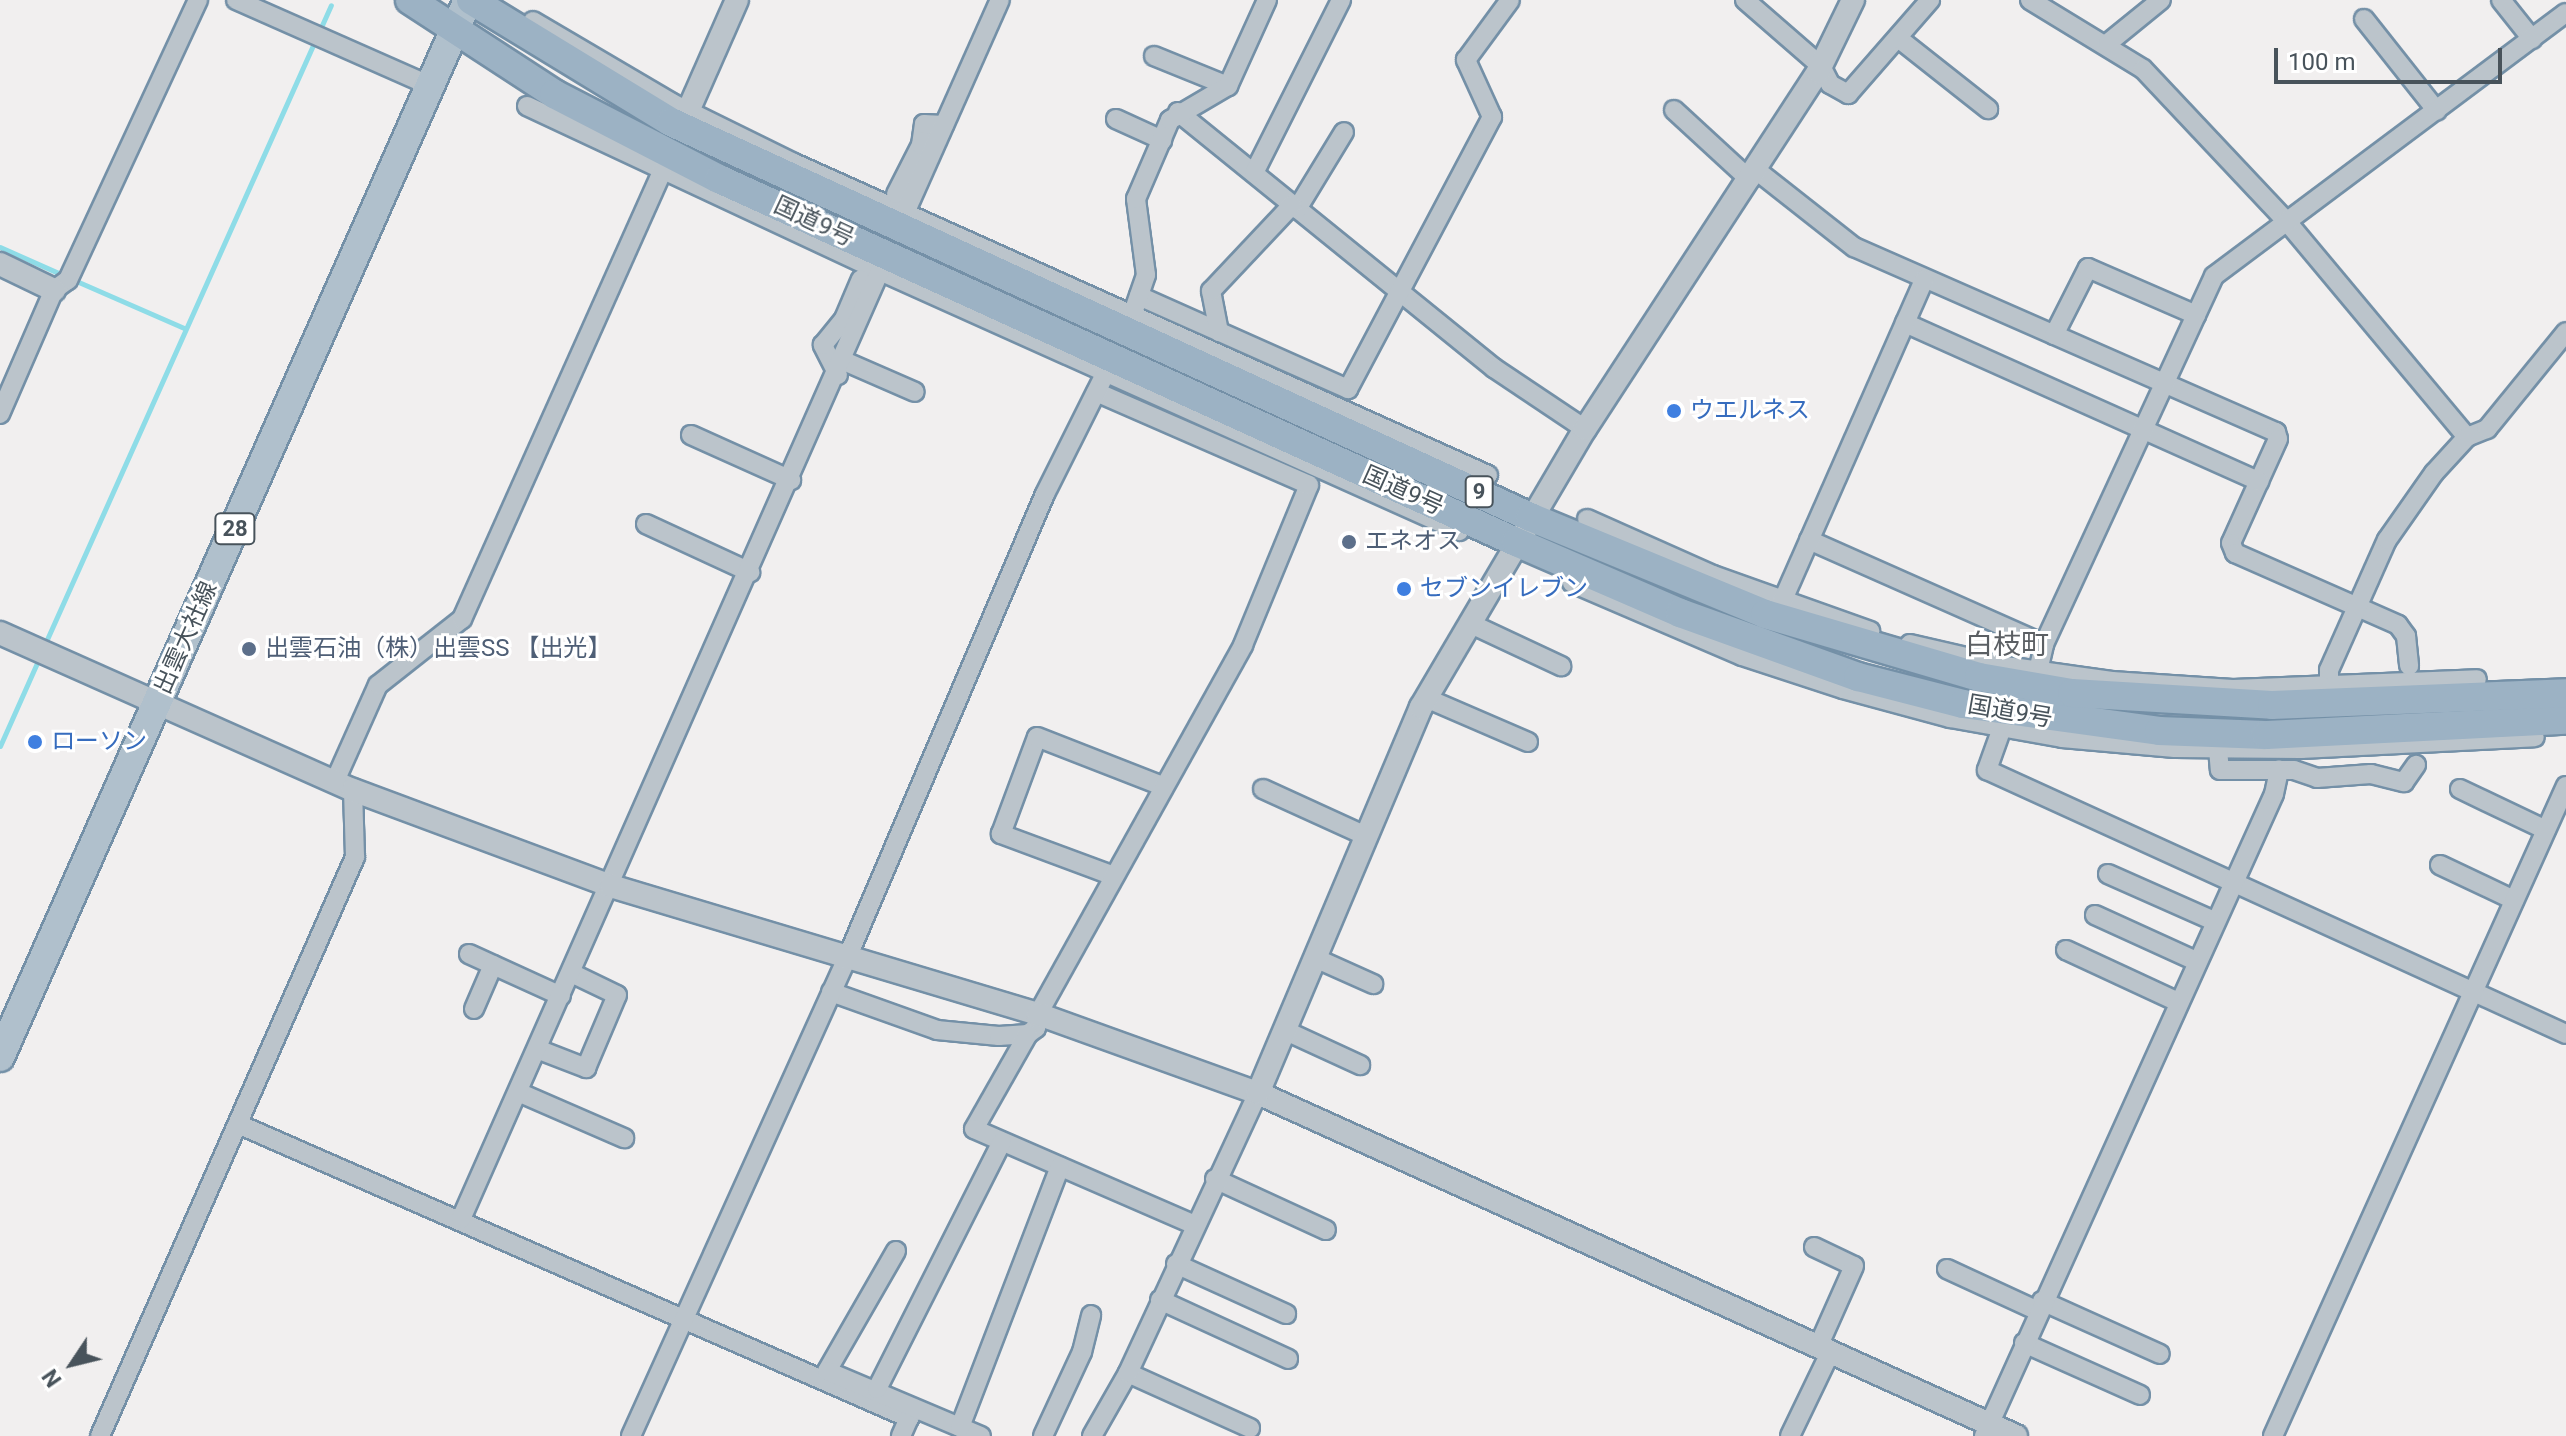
<!DOCTYPE html>
<meta charset="utf-8">
<style>
body{margin:0}
#map{position:relative;width:2566px;height:1436px;overflow:hidden;background:#f1efef;font-family:Roboto,"Noto Sans JP",sans-serif}
div>[style]{position:absolute}
.stream>*{height:5px;margin:-2.5px;padding:0 2.5px;transform-origin:2.5px;border-radius:2.5px;background:#8edce7}
.roads{filter:drop-shadow(2px 0 #7490a7) drop-shadow(-2px 0 #7490a7) drop-shadow(0 2px #7490a7) drop-shadow(0 -2px #7490a7)}
.minor>*{height:18px;margin:-9px;padding:0 9px;transform-origin:9px;border-radius:9px;background:#bbc4cb}
.tertiary>*{height:22px;margin:-11px;padding:0 11px;transform-origin:11px;border-radius:11px;background:#bbc4cb}
.primary>*{height:28px;margin:-14px;padding:0 14px;transform-origin:14px;border-radius:14px;background:#b0c0cc}
.trunk>*{height:28px;margin:-14px;padding:0 14px;transform-origin:14px;border-radius:14px;background:#9cb2c4}
.dots>*{width:22px;height:22px;translate:-50% -50%;box-sizing:border-box;border:4px solid #fff;border-radius:50%}
span{translate:-50% -50%;white-space:nowrap;text-align:center;line-height:1.15;-webkit-text-stroke:6px #fff;paint-order:stroke}
.shield-label span{padding:2px 6px;background:#fff;border:2px solid;border-radius:6px;-webkit-text-stroke-width:0}
.shield-label{font-size:22px;color:#48535b;font-weight:700}
.street-label{font-size:24px;color:#48535b}
.shop-label{font-size:24px;color:#366cbe}
.left{translate:0 -50%;text-align:left}
.service-label{font-size:24px;color:#4e5e75}
.quarter-label{font-size:28px;color:#5b5f63}
.north{position:absolute;left:32px;top:1324px;width:80px;height:80px;-webkit-text-stroke:6px #fff;paint-order:stroke;rotate:235deg;font-size:22px;font-weight:700;line-height:32px;text-align:center;color:#48535b}
.north::after{content:'';display:block;margin:auto;width:28px;height:36px;background:#48535b;clip-path:polygon(50% 0,100% 100%,50% 72%,0 100%)}
.scale{position:absolute;left:2274px;top:48px;width:228px;height:36px;box-sizing:border-box;border:4px solid #48535b;border-top:0;padding-left:10px;font-size:24px;line-height:28px;white-space:nowrap;color:#48535b;-webkit-text-stroke:6px #fff;paint-order:stroke}
</style>
<div id="map">
<div class="stream">
<i style="left:0;top:247px;width:71px;rotate:24deg"></i>
<i style="left:74px;top:280px;width:120px;rotate:23.6deg"></i>
<i style="left:44px;top:646px;width:702px;rotate:-65.88deg"></i>
<i style="left:0;top:746px;width:98px;rotate:-66deg"></i>
</div>
<div class="roads">
<div class="minor">
<i style="left:236px;top:0;width:215px;rotate:23.8deg"></i>
<i style="left:1745px;top:0;width:101px;rotate:41deg"></i>
<i style="left:1821px;top:66px;width:20px;rotate:63deg"></i>
<i style="left:1830px;top:84px;width:21px;rotate:29deg"></i>
<i style="left:1848px;top:94px;width:125px;rotate:-48.9deg"></i>
<i style="left:2030px;top:0;width:132px;rotate:31.4deg"></i>
<i style="left:2143px;top:69px;width:212px;rotate:46.7deg"></i>
<i style="left:2288px;top:223px;width:279px;rotate:50.1deg"></i>
<i style="left:2501px;top:0;width:50px;rotate:51.5deg"></i>
<i style="left:2364px;top:19px;width:117px;rotate:51.6deg"></i>
<i style="left:533px;top:21px;width:161px;rotate:30.5deg"></i>
<i style="left:672px;top:103px;width:136px;rotate:26.2deg"></i>
<i style="left:794px;top:163px;width:761px;rotate:24.21deg"></i>
<i style="left:1898px;top:38px;width:115px;rotate:38.3deg"></i>
<i style="left:2108px;top:43px;width:68px;rotate:-39.1deg"></i>
<i style="left:1154px;top:56px;width:80px;rotate:22.1deg"></i>
<i style="left:527px;top:106px;width:390px;rotate:25.1deg"></i>
<i style="left:880px;top:271px;width:635px;rotate:24.18deg"></i>
<i style="left:1674px;top:110px;width:103px;rotate:42.6deg"></i>
<i style="left:1178px;top:112px;width:407px;rotate:39deg"></i>
<i style="left:1494px;top:368px;width:110px;rotate:33.8deg"></i>
<i style="left:1116px;top:119px;width:51px;rotate:24.5deg"></i>
<i style="left:1756px;top:170px;width:125px;rotate:38.2deg"></i>
<i style="left:1854px;top:247px;width:461px;rotate:23.7deg"></i>
<i style="left:2276px;top:432px;width:7px;rotate:74deg"></i>
<i style="left:2278px;top:439px;width:114px;rotate:114.3deg"></i>
<i style="left:2231px;top:543px;width:11px;rotate:68deg"></i>
<i style="left:2235px;top:553px;width:178px;rotate:23.8deg"></i>
<i style="left:2398px;top:625px;width:14px;rotate:54deg"></i>
<i style="left:2406px;top:636px;width:30px;rotate:84deg"></i>
<i style="left:1254px;top:173px;width:194px;rotate:-63.3deg"></i>
<i style="left:896px;top:194px;width:55px;rotate:-63deg"></i>
<i style="left:921px;top:145px;width:21px;rotate:-82deg"></i>
<i style="left:924px;top:124px;width:20px;rotate:3deg"></i>
<i style="left:1297px;top:209px;width:90px;rotate:-58.6deg"></i>
<i style="left:905px;top:213px;width:233px;rotate:-66deg"></i>
<i style="left:1139px;top:296px;width:229px;rotate:24deg"></i>
<i style="left:1348px;top:389px;width:308px;rotate:-62.1deg"></i>
<i style="left:1492px;top:117px;width:63px;rotate:-114.5deg"></i>
<i style="left:1466px;top:60px;width:74px;rotate:-53.7deg"></i>
<i style="left:1135px;top:307px;width:34px;rotate:-71deg"></i>
<i style="left:1146px;top:275px;width:77px;rotate:-97.5deg"></i>
<i style="left:1136px;top:199px;width:86px;rotate:-66.7deg"></i>
<i style="left:1170px;top:120px;width:67px;rotate:-30.4deg"></i>
<i style="left:1228px;top:86px;width:94px;rotate:-65.6deg"></i>
<i style="left:1905px;top:323px;width:388px;rotate:24.1deg"></i>
<i style="left:1219px;top:332px;width:42px;rotate:-101deg"></i>
<i style="left:1211px;top:291px;width:118px;rotate:-46.7deg"></i>
<i style="left:2054px;top:335px;width:75px;rotate:-63.1deg"></i>
<i style="left:2088px;top:268px;width:118px;rotate:23.5deg"></i>
<i style="left:844px;top:361px;width:77px;rotate:23.6deg"></i>
<i style="left:838px;top:375px;width:34px;rotate:-117deg"></i>
<i style="left:823px;top:345px;width:33px;rotate:-51deg"></i>
<i style="left:844px;top:319px;width:43px;rotate:-67deg"></i>
<i style="left:0;top:414px;width:135px;rotate:-66.5deg"></i>
<i style="left:54px;top:290px;width:17px;rotate:-36deg"></i>
<i style="left:68px;top:280px;width:309px;rotate:-65.1deg"></i>
<i style="left:691px;top:435px;width:110px;rotate:24.2deg"></i>
<i style="left:1587px;top:519px;width:138px;rotate:24deg"></i>
<i style="left:1713px;top:575px;width:167px;rotate:19.6deg"></i>
<i style="left:646px;top:524px;width:115px;rotate:24.8deg"></i>
<i style="left:1809px;top:540px;width:257px;rotate:23.9deg"></i>
<i style="left:1572px;top:583px;width:185px;rotate:23.2deg"></i>
<i style="left:1742px;top:656px;width:106px;rotate:18.1deg"></i>
<i style="left:1843px;top:689px;width:111px;rotate:15.2deg"></i>
<i style="left:1950px;top:718px;width:114px;rotate:10.1deg"></i>
<i style="left:2062px;top:738px;width:113px;rotate:5.1deg"></i>
<i style="left:2175px;top:748px;width:126px;rotate:0.5deg"></i>
<i style="left:2301px;top:749px;width:234px;rotate:-2.9deg"></i>
<i style="left:1782px;top:602px;width:352px;rotate:-66.2deg"></i>
<i style="left:1469px;top:623px;width:102px;rotate:25.1deg"></i>
<i style="left:1910px;top:644px;width:98px;rotate:13deg"></i>
<i style="left:2005px;top:666px;width:108px;rotate:8deg"></i>
<i style="left:2112px;top:681px;width:121px;rotate:3.8deg"></i>
<i style="left:2233px;top:689px;width:244px;rotate:-2.3deg"></i>
<i style="left:2038px;top:671px;width:28px;rotate:-77deg"></i>
<i style="left:2044px;top:644px;width:405px;rotate:-65.2deg"></i>
<i style="left:2214px;top:276px;width:439px;rotate:-36.8deg"></i>
<i style="left:2329px;top:686px;width:16px;rotate:-90deg"></i>
<i style="left:2329px;top:670px;width:142px;rotate:-66deg"></i>
<i style="left:2387px;top:540px;width:82px;rotate:-55deg"></i>
<i style="left:2434px;top:473px;width:49px;rotate:-47.5deg"></i>
<i style="left:2467px;top:437px;width:22px;rotate:-22deg"></i>
<i style="left:2487px;top:429px;width:125px;rotate:-50.8deg"></i>
<i style="left:1426px;top:698px;width:111px;rotate:23.3deg"></i>
<i style="left:2002px;top:728px;width:45px;rotate:109.7deg"></i>
<i style="left:1987px;top:770px;width:636px;rotate:24.51deg"></i>
<i style="left:2218px;top:749px;width:21px;rotate:85deg"></i>
<i style="left:2220px;top:770px;width:74px"></i>
<i style="left:2294px;top:770px;width:24px;rotate:19deg"></i>
<i style="left:2317px;top:778px;width:54px;rotate:-4.2deg"></i>
<i style="left:2371px;top:774px;width:34px;rotate:14deg"></i>
<i style="left:2404px;top:782px;width:21px;rotate:-55deg"></i>
<i style="left:335px;top:781px;width:105px;rotate:-65.9deg"></i>
<i style="left:378px;top:685px;width:107px;rotate:-38.2deg"></i>
<i style="left:462px;top:619px;width:493px;rotate:-65.9deg"></i>
<i style="left:1263px;top:789px;width:113px;rotate:24.5deg"></i>
<i style="left:2460px;top:789px;width:95px;rotate:25.5deg"></i>
<i style="left:2440px;top:865px;width:82px;rotate:25.3deg"></i>
<i style="left:2108px;top:874px;width:116px;rotate:23.9deg"></i>
<i style="left:1114px;top:876px;width:121px;rotate:-159.6deg"></i>
<i style="left:1001px;top:834px;width:103px;rotate:-69.6deg"></i>
<i style="left:1037px;top:737px;width:135px;rotate:21.3deg"></i>
<i style="left:2095px;top:915px;width:111px;rotate:24.5deg"></i>
<i style="left:2066px;top:950px;width:123px;rotate:24.9deg"></i>
<i style="left:469px;top:954px;width:101px;rotate:24.5deg"></i>
<i style="left:1315px;top:958px;width:64px;rotate:24.1deg"></i>
<i style="left:831px;top:992px;width:113px;rotate:19.7deg"></i>
<i style="left:937px;top:1030px;width:62px;rotate:5.5deg"></i>
<i style="left:999px;top:1036px;width:29px;rotate:-4deg"></i>
<i style="left:1028px;top:1034px;width:10px;rotate:-37deg"></i>
<i style="left:1036px;top:1028px;width:14px;rotate:-82deg"></i>
<i style="left:1038px;top:1014px;width:422px;rotate:-60.9deg"></i>
<i style="left:1243px;top:645px;width:173px;rotate:-67.6deg"></i>
<i style="left:1309px;top:485px;width:232px;rotate:-156.4deg"></i>
<i style="left:474px;top:1009px;width:48px;rotate:-66.6deg"></i>
<i style="left:1284px;top:1030px;width:84px;rotate:24.7deg"></i>
<i style="left:1028px;top:1034px;width:109px;rotate:119.6deg"></i>
<i style="left:974px;top:1129px;width:239px;rotate:23.5deg"></i>
<i style="left:537px;top:1049px;width:53px;rotate:21.2deg"></i>
<i style="left:586px;top:1068px;width:79px;rotate:-67deg"></i>
<i style="left:617px;top:995px;width:51px;rotate:-154.4deg"></i>
<i style="left:518px;top:1092px;width:116px;rotate:23.5deg"></i>
<i style="left:238px;top:1124px;width:733px;rotate:23.66deg"></i>
<i style="left:909px;top:1418px;width:20px;rotate:114deg"></i>
<i style="left:1215px;top:1179px;width:122px;rotate:24.7deg"></i>
<i style="left:461px;top:1219px;width:1036px;rotate:-66.16deg"></i>
<i style="left:1814px;top:1247px;width:44px;rotate:25.4deg"></i>
<i style="left:1854px;top:1266px;width:89px;rotate:114deg"></i>
<i style="left:896px;top:1251px;width:138px;rotate:119.9deg"></i>
<i style="left:827px;top:1371px;width:167px;rotate:22.9deg"></i>
<i style="left:1176px;top:1264px;width:121px;rotate:24.4deg"></i>
<i style="left:1947px;top:1269px;width:100px;rotate:24.8deg"></i>
<i style="left:1160px;top:1300px;width:141px;rotate:24.7deg"></i>
<i style="left:2042px;top:1301px;width:129px;rotate:24.2deg"></i>
<i style="left:2024px;top:1343px;width:127px;rotate:24.1deg"></i>
<i style="left:1128px;top:1373px;width:134px;rotate:24.3deg"></i>
<i style="left:877px;top:1389px;width:277px;rotate:-63.2deg"></i>
<i style="left:960px;top:1427px;width:279px;rotate:-69deg"></i>
<i style="left:100px;top:1436px;width:633px;rotate:-66.23deg"></i>
<i style="left:355px;top:857px;width:67px;rotate:-91.7deg"></i>
<i style="left:631px;top:1436px;width:525px;rotate:-65.68deg"></i>
<i style="left:847px;top:958px;width:504px;rotate:-66.89deg"></i>
<i style="left:1045px;top:494px;width:134px;rotate:-63.4deg"></i>
<i style="left:1043px;top:1436px;width:93px;rotate:-65.1deg"></i>
<i style="left:1082px;top:1352px;width:38px;rotate:-76deg"></i>
<i style="left:1092px;top:1436px;width:73px;rotate:-60.3deg"></i>
<i style="left:1128px;top:1373px;width:309px;rotate:-65.1deg"></i>
<i style="left:1790px;top:1436px;width:92px;rotate:-64.3deg"></i>
<i style="left:1984px;top:1436px;width:704px;rotate:-65.69deg"></i>
<i style="left:2274px;top:794px;width:25px;rotate:-78deg"></i>
<i style="left:2273px;top:1436px;width:713px;rotate:-65.74deg"></i>
</div>
<div class="tertiary">
<i style="left:688px;top:111px;width:121px;rotate:-66.2deg"></i>
<i style="left:0;top:264px;width:60px;rotate:25.7deg"></i>
<i style="left:0;top:633px;width:386px;rotate:24deg"></i>
<i style="left:353px;top:790px;width:275px;rotate:20.4deg"></i>
<i style="left:611px;top:886px;width:446px;rotate:16.7deg"></i>
<i style="left:1038px;top:1014px;width:234px;rotate:19.8deg"></i>
<i style="left:1258px;top:1093px;width:832px;rotate:24.35deg"></i>
<i style="left:1258px;top:1093px;width:419px;rotate:-67.1deg"></i>
<i style="left:1421px;top:707px;width:323px;rotate:-59.5deg"></i>
<i style="left:1585px;top:429px;width:426px;rotate:-56.9deg"></i>
<i style="left:1818px;top:72px;width:80px;rotate:-64.1deg"></i>
</div>
<div class="primary">
<i style="left:0;top:1057px;width:1156px;rotate:-66.12deg"></i>
</div>
<div class="trunk">
<i style="left:410px;top:0;width:172px;rotate:33.1deg"></i>
<i style="left:554px;top:94px;width:186px;rotate:27.3deg"></i>
<i style="left:719px;top:179px;width:876px;rotate:24.49deg"></i>
<i style="left:1516px;top:542px;width:179px;rotate:23.4deg"></i>
<i style="left:1680px;top:613px;width:189px;rotate:19.8deg"></i>
<i style="left:1858px;top:677px;width:108px;rotate:14.4deg"></i>
<i style="left:1963px;top:704px;width:198px;rotate:7.8deg"></i>
<i style="left:2159px;top:731px;width:107px;rotate:2.1deg"></i>
<i style="left:2266px;top:735px;width:300px;rotate:-2.9deg"></i>
<i style="left:471px;top:0;width:234px;rotate:31.4deg"></i>
<i style="left:671px;top:122px;width:945px;rotate:24.69deg"></i>
<i style="left:1530px;top:517px;width:254px;rotate:22.4deg"></i>
<i style="left:1765px;top:614px;width:223px;rotate:16.4deg"></i>
<i style="left:1979px;top:677px;width:94px;rotate:9.8deg"></i>
<i style="left:2072px;top:693px;width:200px;rotate:3.4deg"></i>
<i style="left:2272px;top:705px;width:294px;rotate:-2.3deg"></i>
</div>
</div>
<div class="dots">
<i style="left:1674px;top:411px;background:#3f7fe0"></i>
<i style="left:1349px;top:542px;background:#5c6f8a"></i>
<i style="left:1404px;top:589px;background:#3f7fe0"></i>
<i style="left:249px;top:649px;background:#5c6f8a"></i>
<i style="left:35px;top:742px;background:#3f7fe0"></i>
</div>
<div class="shield-label">
<span style="left:1479px;top:492px">9</span>
<span style="left:235px;top:529px">28</span>
</div>
<div class="street-label">
<span style="left:814px;top:222px;rotate:25deg">国道9号</span>
<span style="left:1403px;top:491px;rotate:24deg">国道9号</span>
<span style="left:186px;top:638px;rotate:-66deg">出雲大社線</span>
<span style="left:2010px;top:712px;rotate:10deg">国道9号</span>
</div>
<div class="shop-label">
<span class="left" style="left:1690px;top:411px">ウエルネス</span>
<span class="left" style="left:1420px;top:589px">セブンイレブン</span>
<span class="left" style="left:51px;top:742px">ローソン</span>
</div>
<div class="service-label">
<span class="left" style="left:1365px;top:542px">エネオス</span>
<span class="left" style="left:265px;top:649px">出雲石油（株）出雲SS 【出光】</span>
</div>
<div class="quarter-label">
<span style="left:2007px;top:645px">白枝町</span>
</div>
<div class="north">N</div>
<div class="scale">100 m</div>
</div>
